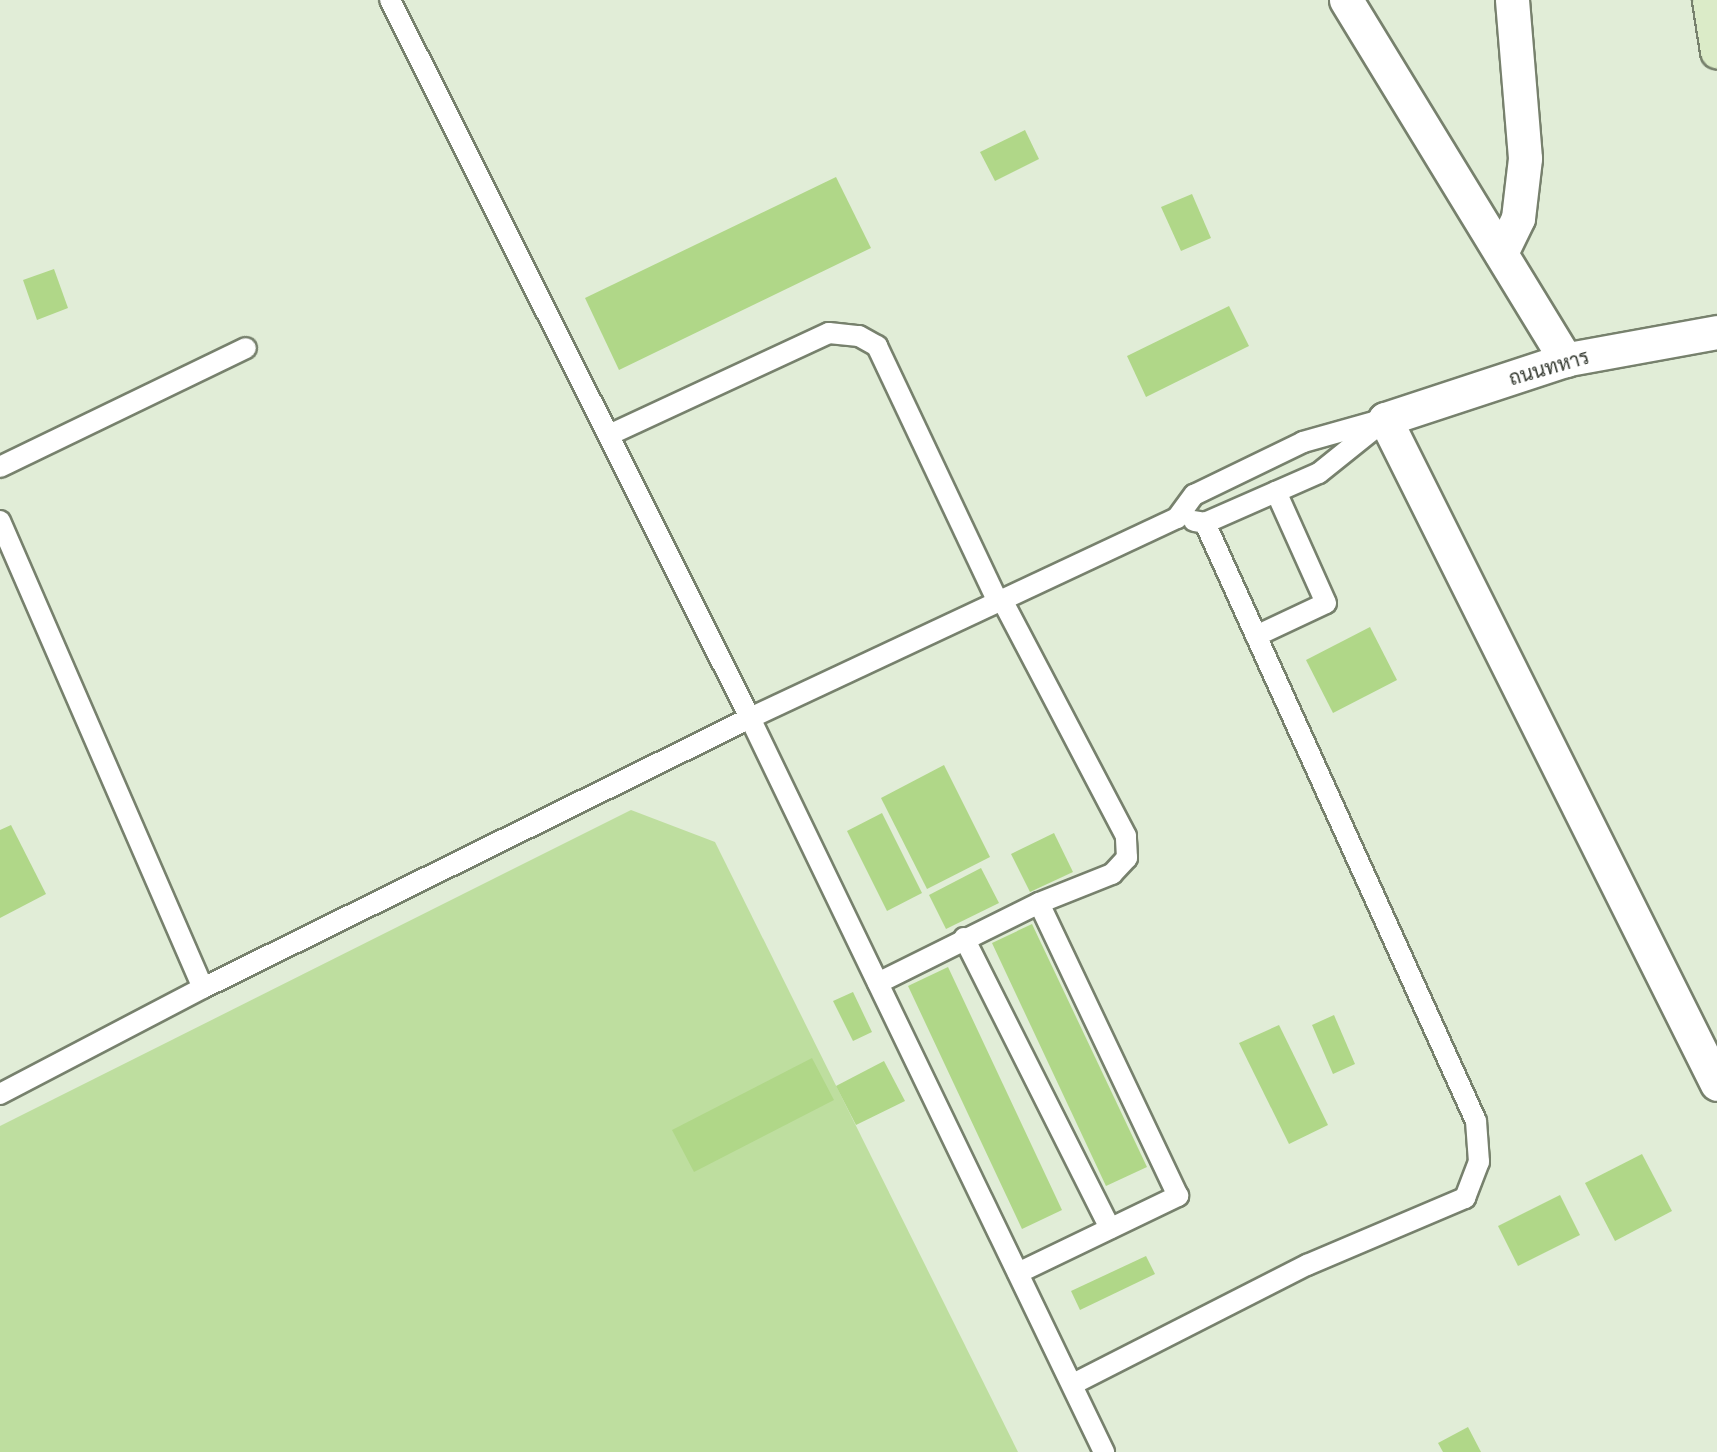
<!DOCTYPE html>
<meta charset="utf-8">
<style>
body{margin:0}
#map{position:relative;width:1717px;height:1452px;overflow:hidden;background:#e1edd7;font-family:Roboto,Sarabun,sans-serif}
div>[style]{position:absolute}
.green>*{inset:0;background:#bede9f}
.building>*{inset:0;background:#b0d788}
.roads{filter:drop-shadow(2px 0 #77816d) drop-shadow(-2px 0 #77816d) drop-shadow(0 2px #77816d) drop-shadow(0 -2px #77816d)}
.service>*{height:20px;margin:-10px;padding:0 10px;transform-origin:10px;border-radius:10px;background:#fff}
.minor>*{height:33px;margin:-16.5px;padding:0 16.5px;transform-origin:16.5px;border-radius:16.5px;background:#fff}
.secondary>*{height:33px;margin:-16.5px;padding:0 16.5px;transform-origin:16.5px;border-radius:16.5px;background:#dbebc8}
span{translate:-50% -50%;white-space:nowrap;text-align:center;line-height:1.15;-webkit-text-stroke:5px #fff;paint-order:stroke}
.street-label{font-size:20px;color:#373c33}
</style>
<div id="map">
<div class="green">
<i style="clip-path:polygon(631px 810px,715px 842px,1018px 1452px,0 1452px,0 1126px)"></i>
</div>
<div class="building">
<i style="clip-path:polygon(1025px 130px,1039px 159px,995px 181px,980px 152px)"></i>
<i style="clip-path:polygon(836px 177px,871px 248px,619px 370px,585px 298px)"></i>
<i style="clip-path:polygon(1192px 194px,1211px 238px,1181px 251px,1161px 207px)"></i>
<i style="clip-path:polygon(54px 269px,68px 308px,37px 320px,23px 280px)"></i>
<i style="clip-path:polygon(1229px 306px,1249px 346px,1146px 397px,1127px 356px)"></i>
<i style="clip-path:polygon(1370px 627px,1397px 680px,1333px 713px,1306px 660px)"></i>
<i style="clip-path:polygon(944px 765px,990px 857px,927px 889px,881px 798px)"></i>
<i style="clip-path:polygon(882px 813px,922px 893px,887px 911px,847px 831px)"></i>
<i style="clip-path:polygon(11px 825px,46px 894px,0 918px,0 830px)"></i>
<i style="clip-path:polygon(1054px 833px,1073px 872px,1030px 892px,1011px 854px)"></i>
<i style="clip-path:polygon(981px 868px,999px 903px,946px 929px,929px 895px)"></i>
<i style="clip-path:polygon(1032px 924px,1147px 1167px,1106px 1186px,992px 943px)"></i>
<i style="clip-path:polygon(948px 967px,1062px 1210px,1022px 1229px,908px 986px)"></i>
<i style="clip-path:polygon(853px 992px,872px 1032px,853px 1041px,833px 1001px)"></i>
<i style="clip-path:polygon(1334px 1015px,1355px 1064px,1333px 1074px,1312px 1025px)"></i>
<i style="clip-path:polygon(1279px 1025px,1328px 1125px,1289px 1144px,1239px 1043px)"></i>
<i style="clip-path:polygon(812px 1058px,834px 1100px,694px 1172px,672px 1130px)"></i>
<i style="clip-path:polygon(884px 1061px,905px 1101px,856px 1125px,836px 1086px)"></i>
<i style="clip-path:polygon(1642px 1154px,1672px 1211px,1615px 1241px,1585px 1183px)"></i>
<i style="clip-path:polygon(1560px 1195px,1580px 1235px,1518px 1266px,1498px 1226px)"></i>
<i style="clip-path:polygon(1146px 1256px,1155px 1274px,1080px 1310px,1071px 1291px)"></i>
<i style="clip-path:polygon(1468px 1427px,1481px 1452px,1443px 1452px,1438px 1443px)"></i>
</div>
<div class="roads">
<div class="service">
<i style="left:390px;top:0;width:803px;rotate:63.37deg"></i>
<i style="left:750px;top:718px;width:815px;rotate:64.25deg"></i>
<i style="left:609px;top:435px;width:242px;rotate:-24.9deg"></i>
<i style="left:829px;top:333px;width:30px;rotate:6deg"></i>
<i style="left:859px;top:336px;width:21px;rotate:29deg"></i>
<i style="left:877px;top:346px;width:283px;rotate:64.7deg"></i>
<i style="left:0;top:467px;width:273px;rotate:-25.8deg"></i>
<i style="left:0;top:521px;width:509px;rotate:66.51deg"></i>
<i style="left:1194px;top:521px;width:11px;rotate:10deg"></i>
<i style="left:1205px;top:523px;width:124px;rotate:-23.7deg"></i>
<i style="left:1319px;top:473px;width:78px;rotate:-38.8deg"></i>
<i style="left:1256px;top:636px;width:77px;rotate:-25.2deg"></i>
<i style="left:1326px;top:603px;width:122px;rotate:-114.2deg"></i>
<i style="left:964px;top:938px;width:325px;rotate:63.3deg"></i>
<i style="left:878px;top:983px;width:180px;rotate:-26.4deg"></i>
<i style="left:1039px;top:903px;width:79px;rotate:-21.7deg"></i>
<i style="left:1112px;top:874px;width:22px;rotate:-47deg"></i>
<i style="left:1127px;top:858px;width:22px;rotate:-93deg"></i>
<i style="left:1126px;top:836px;width:267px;rotate:-117.7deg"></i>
<i style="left:0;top:1094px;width:229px;rotate:-27.6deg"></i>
<i style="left:203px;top:988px;width:610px;rotate:-26.27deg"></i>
<i style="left:750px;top:718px;width:472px;rotate:-25.1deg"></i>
<i style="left:1177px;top:518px;width:29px;rotate:-54deg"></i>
<i style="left:1194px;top:495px;width:121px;rotate:-25.9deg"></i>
<i style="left:1303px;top:442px;width:85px;rotate:-15.7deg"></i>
<i style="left:1018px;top:1273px;width:178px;rotate:-25.7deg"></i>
<i style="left:1178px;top:1196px;width:324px;rotate:-115.4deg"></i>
<i style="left:1073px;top:1384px;width:263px;rotate:-27deg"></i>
<i style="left:1307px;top:1265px;width:172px;rotate:-23deg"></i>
<i style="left:1465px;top:1198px;width:39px;rotate:-69deg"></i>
<i style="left:1479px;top:1162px;width:41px;rotate:-94.2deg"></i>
<i style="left:1476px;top:1121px;width:657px;rotate:-114.38deg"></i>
</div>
<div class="minor">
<i style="left:1346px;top:0;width:422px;rotate:58.6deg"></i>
<i style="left:1501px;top:253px;width:39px;rotate:-64deg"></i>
<i style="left:1518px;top:218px;width:60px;rotate:-83.3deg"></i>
<i style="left:1525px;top:158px;width:159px;rotate:-94.7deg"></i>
<i style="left:1717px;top:332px;width:151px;rotate:169.7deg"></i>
<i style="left:1568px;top:359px;width:193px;rotate:161.8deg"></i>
<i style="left:1385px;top:419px;width:743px;rotate:63.47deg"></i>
</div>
<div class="secondary">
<i style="left:1709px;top:0;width:52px;rotate:81.1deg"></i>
</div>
</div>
<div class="street-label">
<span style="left:1549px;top:368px;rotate:-16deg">ถนนทหาร</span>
</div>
</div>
